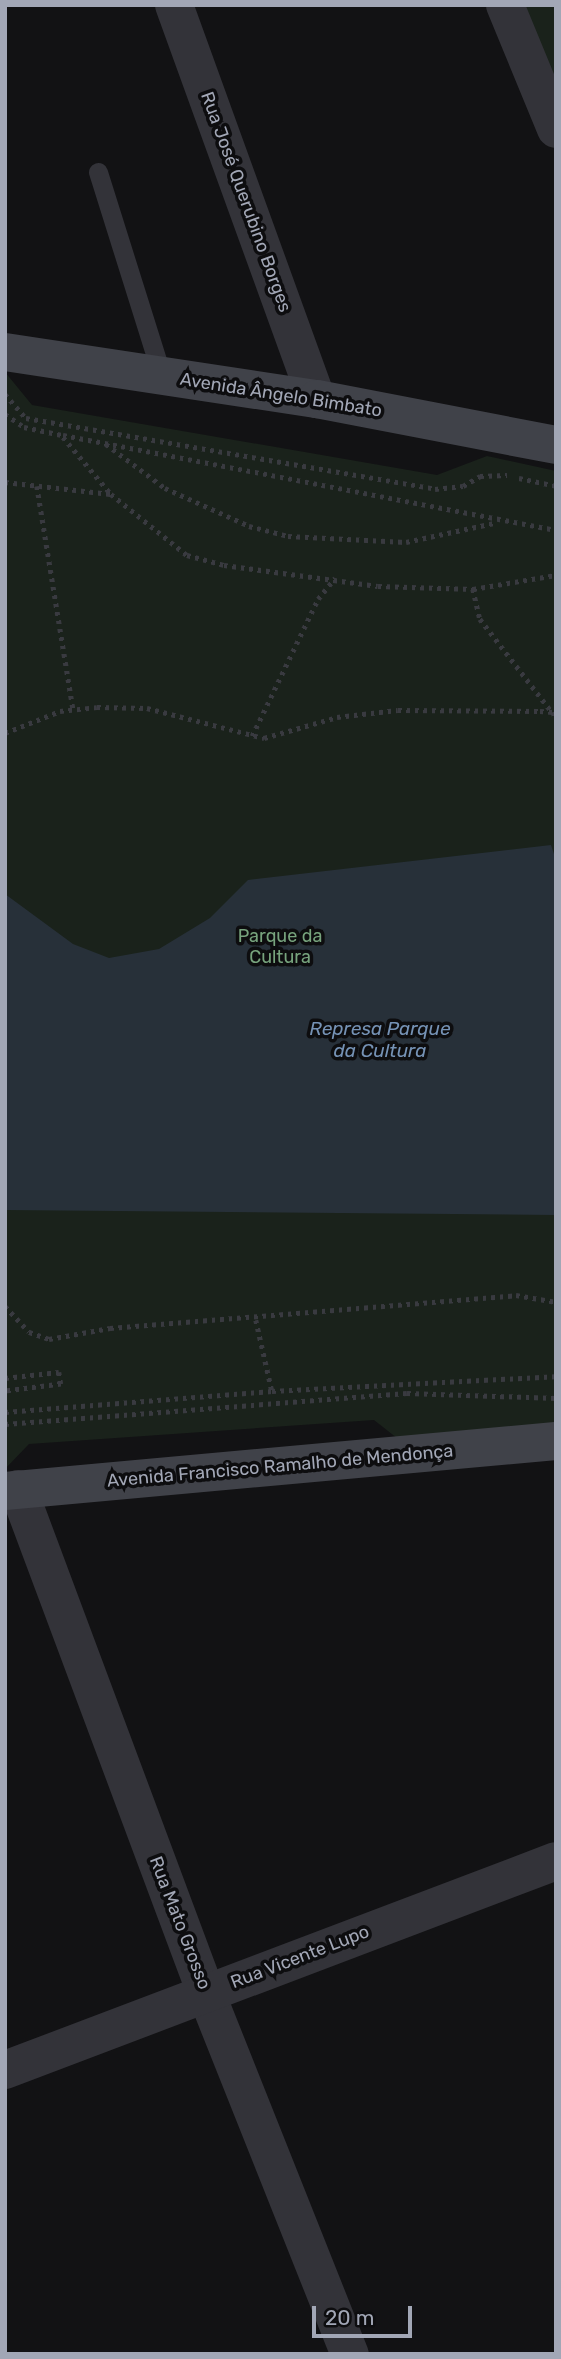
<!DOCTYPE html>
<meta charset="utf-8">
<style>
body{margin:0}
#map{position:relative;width:561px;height:2359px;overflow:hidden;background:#121214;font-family:Rubik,sans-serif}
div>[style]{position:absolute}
.green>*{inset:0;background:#1a221b}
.water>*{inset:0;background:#273039}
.path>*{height:4.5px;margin-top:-2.25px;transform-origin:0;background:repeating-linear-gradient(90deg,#393a40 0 3.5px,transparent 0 8.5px)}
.lane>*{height:19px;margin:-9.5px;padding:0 9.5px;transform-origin:9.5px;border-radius:9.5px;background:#333339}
.street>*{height:38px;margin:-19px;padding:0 19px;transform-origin:19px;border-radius:19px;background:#333339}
.secondary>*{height:38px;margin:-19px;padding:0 19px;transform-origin:19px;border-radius:19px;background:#404249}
span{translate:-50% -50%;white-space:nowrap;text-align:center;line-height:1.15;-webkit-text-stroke:7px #0d0d0f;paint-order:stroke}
.street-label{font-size:18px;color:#a2a7b6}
.park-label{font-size:18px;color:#77a37d}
.water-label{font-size:19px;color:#7592b5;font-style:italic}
.frame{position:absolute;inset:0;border:7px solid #a2a7b6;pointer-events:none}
.scale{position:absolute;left:312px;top:2306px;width:100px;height:32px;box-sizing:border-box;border:4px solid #a2a7b6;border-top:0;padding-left:9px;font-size:21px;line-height:24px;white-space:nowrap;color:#a2a7b6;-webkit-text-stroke:5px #0d0d0f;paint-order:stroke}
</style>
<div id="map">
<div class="green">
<i style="clip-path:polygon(524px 5px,556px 5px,556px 84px)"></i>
<i style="clip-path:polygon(5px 372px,32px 405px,437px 475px,487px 456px,556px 471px,556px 1431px,402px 1442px,374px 1420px,29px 1444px,5px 1469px)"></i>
</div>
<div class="water">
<i style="clip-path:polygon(551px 845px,556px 860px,556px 1215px,5px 1210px,5px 894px,73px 944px,109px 958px,159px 949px,210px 918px,248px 880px)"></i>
</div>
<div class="path">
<i style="left:5px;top:394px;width:32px;rotate:49deg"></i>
<i style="left:26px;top:418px;width:415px;rotate:9.8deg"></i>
<i style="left:435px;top:489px;width:28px;rotate:-6deg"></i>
<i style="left:463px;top:486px;width:20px;rotate:-30deg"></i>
<i style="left:480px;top:476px;width:27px;rotate:-2deg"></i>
<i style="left:5px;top:414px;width:23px;rotate:34deg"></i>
<i style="left:24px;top:427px;width:40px;rotate:12deg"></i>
<i style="left:63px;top:435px;width:502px;rotate:10.91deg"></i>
<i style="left:63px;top:437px;width:75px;rotate:49.9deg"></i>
<i style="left:111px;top:494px;width:97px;rotate:38.8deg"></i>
<i style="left:187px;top:555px;width:38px;rotate:15deg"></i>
<i style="left:224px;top:565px;width:155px;rotate:7.8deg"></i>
<i style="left:378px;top:586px;width:95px;rotate:1.8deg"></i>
<i style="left:473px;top:589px;width:84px;rotate:-9.6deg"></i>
<i style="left:106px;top:444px;width:74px;rotate:36.7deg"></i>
<i style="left:165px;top:488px;width:92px;rotate:24.3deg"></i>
<i style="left:249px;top:526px;width:40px;rotate:14.4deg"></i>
<i style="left:288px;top:536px;width:118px;rotate:2.9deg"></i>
<i style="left:406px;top:542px;width:90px;rotate:-12.2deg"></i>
<i style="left:519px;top:478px;width:38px;rotate:12deg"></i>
<i style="left:5px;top:482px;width:106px;rotate:6.5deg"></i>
<i style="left:37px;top:486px;width:226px;rotate:80.8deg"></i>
<i style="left:473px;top:589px;width:31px;rotate:77deg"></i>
<i style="left:480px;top:619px;width:118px;rotate:52.3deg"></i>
<i style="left:5px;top:733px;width:59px;rotate:-21.8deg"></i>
<i style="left:60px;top:711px;width:37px;rotate:-6deg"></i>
<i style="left:97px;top:707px;width:50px;rotate:1.1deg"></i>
<i style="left:147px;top:708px;width:121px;rotate:14.4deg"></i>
<i style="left:264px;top:738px;width:76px;rotate:-16deg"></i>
<i style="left:337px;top:717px;width:61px;rotate:-6.5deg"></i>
<i style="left:398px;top:710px;width:142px;rotate:0.4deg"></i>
<i style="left:540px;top:711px;width:13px;rotate:4deg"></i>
<i style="left:553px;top:712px;width:8px;rotate:67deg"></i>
<i style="left:252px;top:736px;width:152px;rotate:-64.3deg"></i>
<i style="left:318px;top:599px;width:27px;rotate:-51deg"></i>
<i style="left:5px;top:1306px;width:35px;rotate:47deg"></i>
<i style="left:29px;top:1332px;width:21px;rotate:19deg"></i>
<i style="left:49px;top:1339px;width:62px;rotate:-10.2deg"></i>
<i style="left:110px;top:1328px;width:407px;rotate:-4.6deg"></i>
<i style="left:516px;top:1295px;width:41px;rotate:9.9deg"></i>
<i style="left:256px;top:1320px;width:73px;rotate:77.3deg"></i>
<i style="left:5px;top:1378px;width:54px;rotate:-6.3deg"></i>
<i style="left:59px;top:1372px;width:12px;rotate:81deg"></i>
<i style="left:61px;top:1384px;width:56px;rotate:172.9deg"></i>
<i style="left:5px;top:1412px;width:268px;rotate:-4.5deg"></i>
<i style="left:272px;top:1391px;width:284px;rotate:-3deg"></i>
<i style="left:5px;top:1424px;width:403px;rotate:-4.4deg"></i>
<i style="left:407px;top:1393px;width:149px;rotate:1.9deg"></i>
</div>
<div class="lane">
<i style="left:98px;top:172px;width:214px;rotate:72.6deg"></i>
</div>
<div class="street">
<i style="left:174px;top:5px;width:419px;rotate:70.1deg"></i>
<i style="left:505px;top:5px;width:134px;rotate:67.6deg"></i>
<i style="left:18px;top:1489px;width:538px;rotate:69.54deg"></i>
<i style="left:206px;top:1993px;width:389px;rotate:68.3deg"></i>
<i style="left:5px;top:2070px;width:589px;rotate:-20.77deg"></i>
</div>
<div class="secondary">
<i style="left:5px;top:352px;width:316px;rotate:8.6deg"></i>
<i style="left:317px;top:399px;width:243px;rotate:10.9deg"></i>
<i style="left:5px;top:1491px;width:553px;rotate:-5.19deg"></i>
</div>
<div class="street-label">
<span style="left:246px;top:202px;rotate:70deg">Rua José Querubino Borges</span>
<span style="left:281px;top:395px;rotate:9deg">Avenida Ângelo Bimbato</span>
<span style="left:280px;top:1466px;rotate:-5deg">Avenida Francisco Ramalho de Mendonça</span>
<span style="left:180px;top:1923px;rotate:69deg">Rua Mato Grosso</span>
<span style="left:300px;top:1957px;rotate:-21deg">Rua Vicente Lupo</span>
</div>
<div class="park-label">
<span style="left:280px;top:947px">Parque da<br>Cultura</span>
</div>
<div class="water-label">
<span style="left:380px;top:1040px">Represa Parque<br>da Cultura</span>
</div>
<div class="frame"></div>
<div class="scale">20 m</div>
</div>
